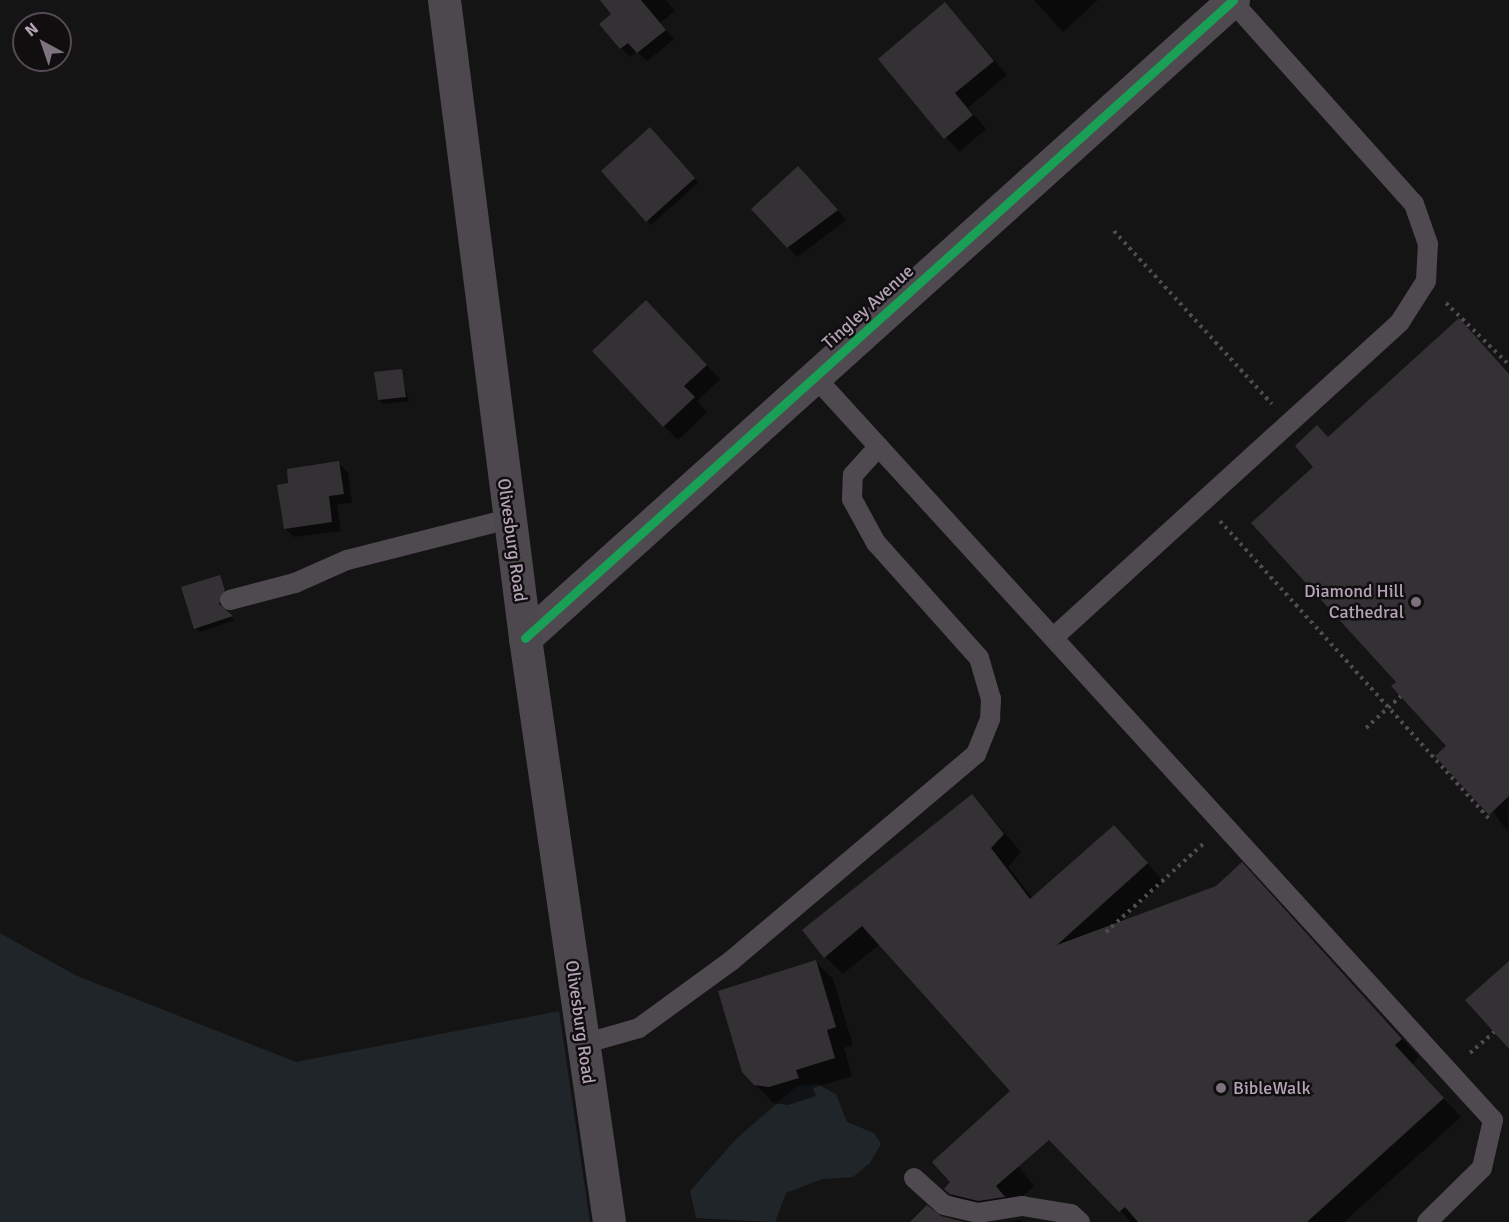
<!DOCTYPE html>
<style>
body{margin:0}
#map{position:relative;width:1509px;height:1222px;overflow:hidden;background:#151415;font-family:Signika,sans-serif}
div>[style]{position:absolute}
.green>*{inset:0;background:#1f2528}
.shadow>*{inset:0;background:#0007}
.building>*{inset:0;background:#343134}
.path>*{height:4px;margin-top:-2px;transform-origin:0;background:repeating-linear-gradient(90deg,#504a51 0 3px,transparent 0 7.5px)}
.lane>*{height:20px;margin:-10px;padding:0 10px;transform-origin:10px;border-radius:10px;background:#4f4a4f}
.street>*{height:33px;margin:-16.5px;padding:0 16.5px;transform-origin:16.5px;border-radius:16.5px;background:#4f4a4f}
.secondary>*{height:33px;margin:-16.5px;padding:0 16.5px;transform-origin:16.5px;border-radius:16.5px;background:#4c484d}
.cycleway>*{height:9px;margin:-4.5px;padding:0 4.5px;transform-origin:4.5px;border-radius:4.5px;background:#1a9f57}
.dots>*{width:16px;height:16px;translate:-50% -50%;box-sizing:border-box;border:3px solid #110e10;border-radius:50%}
span{translate:-50% -50%;white-space:nowrap;text-align:center;line-height:1.15;-webkit-text-stroke:5px #110e10;paint-order:stroke}
.street-label{font-size:18px;color:#b5a4b7}
.poi-label{font-size:18px;color:#b5a4b7}
.right{translate:-100% -50%;text-align:right}
.left{translate:0 -50%;text-align:left}
.north{position:absolute;left:12px;top:12px;width:60px;height:60px;box-sizing:border-box;background:#110e10;border:2px solid #534a53;border-radius:50%;rotate:320deg;font-size:16px;font-weight:700;line-height:24px;text-align:center;color:#b5a4b7}
.north::after{content:'';display:block;margin:auto;width:21px;height:27px;background:#7d727e;clip-path:polygon(50% 0,100% 100%,50% 72%,0 100%)}
</style>
<div id="map">
<div class="green">
<i style="clip-path:polygon(0 933px,75px 975px,296px 1062px,559px 1011px,590px 1222px,0 1222px)"></i>
<i style="clip-path:polygon(817px 1084px,836px 1094px,847px 1122px,874px 1133px,881px 1144px,870px 1163px,853px 1177px,822px 1179px,786px 1193px,775px 1222px,696px 1218px,690px 1191px,736px 1139px,797px 1086px)"></i>
</div>
<div class="shadow">
<i style="clip-path:polygon(602px 0,666px 0,675px 11px,660px 23px,674px 39px,647px 61px,637px 52px,630px 57px,621px 48px,614px 14px)"></i>
<i style="clip-path:polygon(1034px 0,1098px 0,1063px 32px)"></i>
<i style="clip-path:polygon(945px 4px,1007px 75px,968px 108px,986px 129px,959px 152px,880px 60px)"></i>
<i style="clip-path:polygon(650px 129px,698px 183px,651px 225px,603px 171px)"></i>
<i style="clip-path:polygon(807px 177px,846px 220px,797px 257px,753px 209px)"></i>
<i style="clip-path:polygon(660px 316px,720px 379px,697px 401px,707px 412px,678px 440px,664px 426px)"></i>
<i style="clip-path:polygon(1477px 338px,1509px 374px,1508px 832px,1398px 682px,1315px 467px,1328px 439px)"></i>
<i style="clip-path:polygon(401px 371px,409px 401px,383px 404px,379px 400px)"></i>
<i style="clip-path:polygon(338px 463px,348px 472px,352px 503px,337px 504px,341px 531px,294px 537px,285px 528px,290px 484px)"></i>
<i style="clip-path:polygon(220px 576px,228px 595px,222px 609px,235px 620px,200px 632px,195px 628px)"></i>
<i style="clip-path:polygon(972px 796px,1021px 852px,1008px 867px,1033px 899px,1132px 845px,1164px 882px,1118px 924px,1259px 882px,1419px 1057px,1412px 1064px,1461px 1117px,1344px 1222px,1131px 1222px,1007px 1096px,1012px 1092px,880px 944px,843px 974px,825px 957px)"></i>
<i style="clip-path:polygon(815px 961px,833px 979px,853px 1045px,844px 1048px,852px 1076px,813px 1088px,816px 1096px,788px 1105px,773px 1103px,755px 1084px)"></i>
<i style="clip-path:polygon(997px 1139px,1034px 1186px,1013px 1205px,964px 1206px,946px 1189px)"></i>
<i style="clip-path:polygon(1021px 1220px,1023px 1222px,1006px 1222px)"></i>
</div>
<div class="building">
<i style="clip-path:polygon(600px 0,641px 0,666px 30px,637px 53px,628px 43px,620px 49px,599px 24px,611px 14px)"></i>
<i style="clip-path:polygon(945px 2px,994px 61px,955px 93px,973px 115px,944px 139px,878px 59px)"></i>
<i style="clip-path:polygon(650px 127px,695px 178px,646px 222px,601px 171px)"></i>
<i style="clip-path:polygon(798px 166px,838px 210px,787px 248px,751px 209px)"></i>
<i style="clip-path:polygon(646px 300px,707px 365px,684px 386px,695px 397px,663px 427px,592px 351px)"></i>
<i style="clip-path:polygon(1459px 318px,1509px 374px,1509px 796px,1489px 815px,1435px 756px,1446px 746px,1391px 686px,1396px 682px,1251px 523px,1313px 467px,1295px 446px,1317px 425px,1328px 437px)"></i>
<i style="clip-path:polygon(402px 369px,406px 397px,378px 400px,374px 372px)"></i>
<i style="clip-path:polygon(339px 461px,344px 494px,329px 496px,332px 522px,284px 529px,277px 485px,288px 483px,287px 469px)"></i>
<i style="clip-path:polygon(220px 575px,225px 590px,219px 604px,233px 616px,194px 629px,181px 587px)"></i>
<i style="clip-path:polygon(972px 794px,1004px 834px,991px 848px,1030px 899px,1114px 825px,1148px 863px,1057px 945px,1216px 886px,1242px 862px,1402px 1039px,1395px 1045px,1444px 1098px,1307px 1222px,1138px 1222px,1125px 1207px,1119px 1212px,1049px 1140px,996px 1186px,1005px 1197px,978px 1201px,950px 1194px,944px 1189px,950px 1182px,932px 1162px,1010px 1091px,862px 926px,824px 958px,802px 930px)"></i>
<i style="clip-path:polygon(816px 960px,836px 1027px,827px 1030px,835px 1058px,796px 1070px,799px 1078px,769px 1087px,754px 1085px,742px 1072px,718px 991px)"></i>
<i style="clip-path:polygon(1509px 961px,1509px 1049px,1465px 1000px)"></i>
<i style="clip-path:polygon(927px 1205px,941px 1216px,964px 1222px,910px 1222px)"></i>
</div>
<div class="path">
<i style="left:1114px;top:231px;width:234px;rotate:47.6deg"></i>
<i style="left:1446px;top:303px;width:88px;rotate:44.5deg"></i>
<i style="left:1220px;top:521px;width:401px;rotate:47.9deg"></i>
<i style="left:1366px;top:728px;width:47px;rotate:-42.4deg"></i>
<i style="left:1106px;top:932px;width:131px;rotate:-42.2deg"></i>
<i style="left:1470px;top:1053px;width:32px;rotate:-41deg"></i>
</div>
<div class="lane">
<i style="left:815px;top:377px;width:1006px;rotate:47.62deg"></i>
<i style="left:1493px;top:1120px;width:49px;rotate:102.9deg"></i>
<i style="left:1482px;top:1168px;width:77px;rotate:135.5deg"></i>
<i style="left:230px;top:600px;width:67px;rotate:-14.7deg"></i>
<i style="left:295px;top:583px;width:57px;rotate:-23.9deg"></i>
<i style="left:347px;top:560px;width:167px;rotate:-14.2deg"></i>
<i style="left:1054px;top:637px;width:468px;rotate:-42.3deg"></i>
<i style="left:1400px;top:322px;width:49px;rotate:-57.6deg"></i>
<i style="left:1426px;top:281px;width:37px;rotate:-87deg"></i>
<i style="left:1428px;top:244px;width:42px;rotate:-109.3deg"></i>
<i style="left:1414px;top:204px;width:273px;rotate:-131.9deg"></i>
<i style="left:583px;top:1044px;width:58px;rotate:-15.9deg"></i>
<i style="left:639px;top:1028px;width:114px;rotate:-36.1deg"></i>
<i style="left:731px;top:961px;width:321px;rotate:-40.2deg"></i>
<i style="left:976px;top:754px;width:38px;rotate:-68deg"></i>
<i style="left:990px;top:719px;width:20px;rotate:-87deg"></i>
<i style="left:991px;top:699px;width:43px;rotate:-106.3deg"></i>
<i style="left:979px;top:658px;width:154px;rotate:-131.8deg"></i>
<i style="left:876px;top:543px;width:50px;rotate:-118.6deg"></i>
<i style="left:852px;top:499px;width:24px;rotate:-88deg"></i>
<i style="left:853px;top:475px;width:38px;rotate:-48deg"></i>
<i style="left:914px;top:1178px;width:40px;rotate:42deg"></i>
<i style="left:944px;top:1205px;width:35px;rotate:13deg"></i>
<i style="left:978px;top:1213px;width:45px;rotate:-9deg"></i>
<i style="left:1022px;top:1206px;width:50px;rotate:9.3deg"></i>
<i style="left:1071px;top:1214px;width:12px;rotate:42deg"></i>
</div>
<div class="street">
<i style="left:525px;top:638px;width:953px;rotate:-42.02deg"></i>
</div>
<div class="secondary">
<i style="left:444px;top:0;width:643px;rotate:82.76deg"></i>
<i style="left:525px;top:638px;width:590px;rotate:81.81deg"></i>
</div>
<div class="cycleway">
<i style="left:525px;top:638px;width:953px;rotate:-42.02deg"></i>
</div>
<div class="dots">
<i style="left:1416px;top:602px;background:#7d727e"></i>
<i style="left:1221px;top:1088px;background:#7d727e"></i>
</div>
<div class="street-label">
<span style="left:868px;top:307px;rotate:-42deg">Tingley Avenue</span>
<span style="left:512px;top:540px;rotate:82deg">Olivesburg Road</span>
<span style="left:580px;top:1022px;rotate:82deg">Olivesburg Road</span>
</div>
<div class="poi-label">
<span class="right" style="left:1404px;top:602px">Diamond Hill<br>Cathedral</span>
<span class="left" style="left:1233px;top:1088px">BibleWalk</span>
</div>
<div class="north">N</div>
</div>
